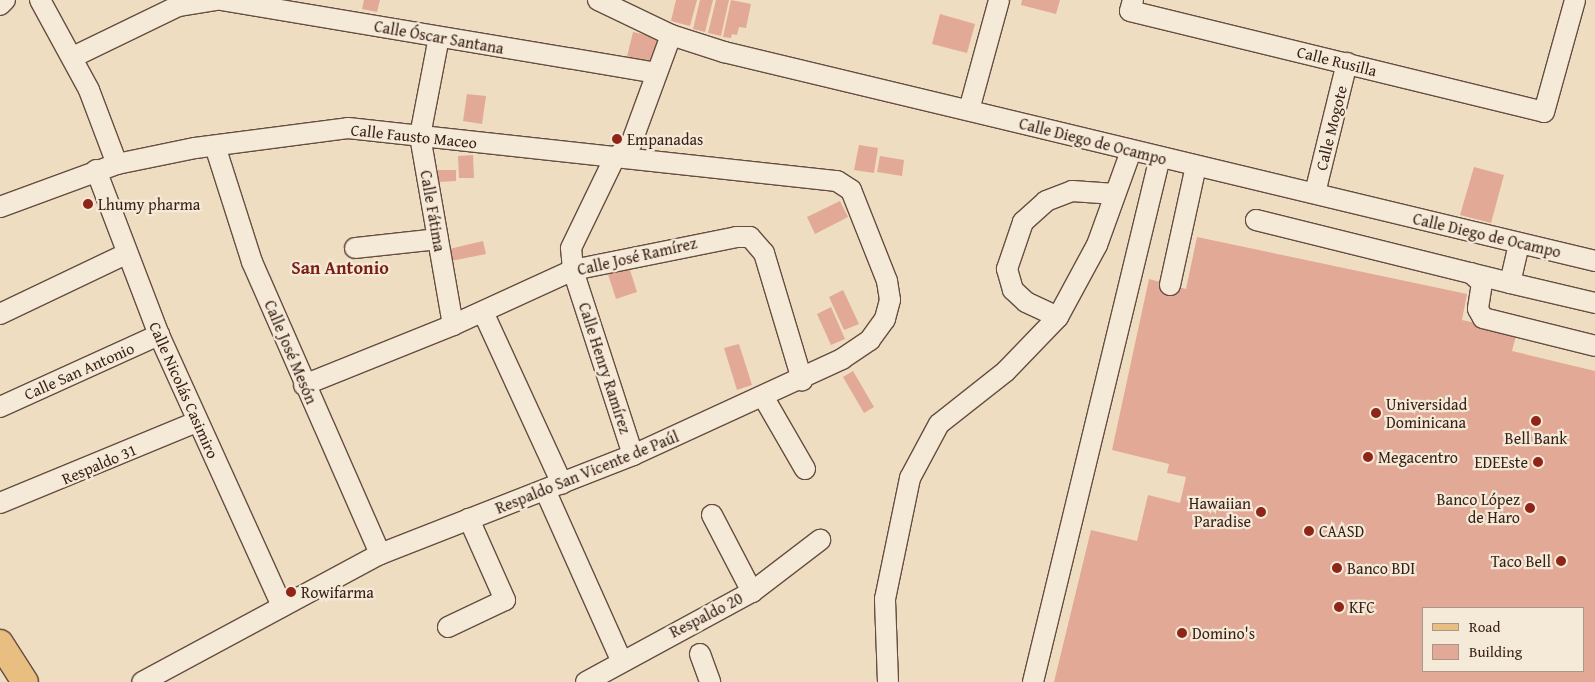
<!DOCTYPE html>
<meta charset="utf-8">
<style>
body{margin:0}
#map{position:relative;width:1595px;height:682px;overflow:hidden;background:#efddc2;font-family:"Gentium Book Plus",serif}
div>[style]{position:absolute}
.building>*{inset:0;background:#e2a997}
.roads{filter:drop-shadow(1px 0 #654e41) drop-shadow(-1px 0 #654e41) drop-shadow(0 1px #654e41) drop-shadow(0 -1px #654e41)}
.minor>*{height:20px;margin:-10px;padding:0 10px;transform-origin:10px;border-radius:10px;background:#f5e9d7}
.major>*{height:26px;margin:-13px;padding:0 13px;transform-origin:13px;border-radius:13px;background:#e8be81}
.dots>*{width:14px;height:14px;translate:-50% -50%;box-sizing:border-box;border:2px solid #f5e9d7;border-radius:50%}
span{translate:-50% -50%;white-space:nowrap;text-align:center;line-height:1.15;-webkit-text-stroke:4.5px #f5e9d7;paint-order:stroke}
.street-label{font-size:16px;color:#371f16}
.poi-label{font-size:16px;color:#371f16}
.left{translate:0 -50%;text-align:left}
.right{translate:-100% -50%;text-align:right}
.neighbourhood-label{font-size:18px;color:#7a1f14;font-weight:700}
.legend{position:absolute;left:1422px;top:607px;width:162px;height:65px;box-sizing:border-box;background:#f5e9d7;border:1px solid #a9988a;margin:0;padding:6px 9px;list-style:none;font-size:15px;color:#371f16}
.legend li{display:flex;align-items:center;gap:10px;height:25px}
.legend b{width:25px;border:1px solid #a9988a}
</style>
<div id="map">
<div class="building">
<i style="clip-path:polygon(364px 0,380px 0,377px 12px,362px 9px)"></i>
<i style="clip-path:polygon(676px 0,697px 0,690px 26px,671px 21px)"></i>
<i style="clip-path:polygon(700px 0,713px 0,705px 32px,693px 29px)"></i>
<i style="clip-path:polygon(716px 0,729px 0,721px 36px,708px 33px)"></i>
<i style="clip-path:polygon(731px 0,751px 4px,746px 28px,739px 27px,737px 35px,732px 34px,731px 38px,723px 37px)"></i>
<i style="clip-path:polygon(1022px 0,1060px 0,1056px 14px,1021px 5px)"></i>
<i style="clip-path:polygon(940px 14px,975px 24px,967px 53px,932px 44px)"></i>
<i style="clip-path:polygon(633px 32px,660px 38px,652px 71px,625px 65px)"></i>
<i style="clip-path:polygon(467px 94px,486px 96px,482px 124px,463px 121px)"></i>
<i style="clip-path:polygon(859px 145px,878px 148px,874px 173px,854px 170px)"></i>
<i style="clip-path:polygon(473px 155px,474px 178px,459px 178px,458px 156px)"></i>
<i style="clip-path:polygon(880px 156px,904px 160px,902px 176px,877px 172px)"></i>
<i style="clip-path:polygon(1474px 167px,1504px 175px,1491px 223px,1460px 215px)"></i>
<i style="clip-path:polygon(438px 170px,456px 170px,456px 181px,438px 182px)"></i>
<i style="clip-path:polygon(840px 201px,848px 217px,815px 234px,807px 217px)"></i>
<i style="clip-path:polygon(evenodd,1197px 237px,1467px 294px,1462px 320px,1517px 332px,1512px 351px,1595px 371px,1595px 682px,1054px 682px,1091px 530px,1137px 541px,1148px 495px,1180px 503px,1186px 477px,1167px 473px,1169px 464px,1112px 450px,1149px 279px,1186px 289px,1197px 237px,1424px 608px,1584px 608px,1584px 671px,1424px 671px,1424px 608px)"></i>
<i style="clip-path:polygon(483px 241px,486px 254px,451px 261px,449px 249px)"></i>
<i style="clip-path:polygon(629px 267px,637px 292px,616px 299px,608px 274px)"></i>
<i style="clip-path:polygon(843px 290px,859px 324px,844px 330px,829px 297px)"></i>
<i style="clip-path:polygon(831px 307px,845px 339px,831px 345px,817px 314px)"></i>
<i style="clip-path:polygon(739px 344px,752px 385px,737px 390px,724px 348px)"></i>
<i style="clip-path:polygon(853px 371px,874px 407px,864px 413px,843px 377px)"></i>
</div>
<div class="roads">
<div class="minor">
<i style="left:40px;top:0;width:102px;rotate:61.4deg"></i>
<i style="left:89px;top:90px;width:79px;rotate:69.3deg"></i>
<i style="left:221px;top:0;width:441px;rotate:9.5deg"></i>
<i style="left:598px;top:0;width:81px;rotate:25.6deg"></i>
<i style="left:671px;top:35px;width:56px;rotate:17.8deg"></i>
<i style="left:724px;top:52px;width:896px;rotate:13.49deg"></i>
<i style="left:1133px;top:0;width:11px;rotate:105deg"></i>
<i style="left:1130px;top:11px;width:426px;rotate:13.7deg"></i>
<i style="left:1544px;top:112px;width:116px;rotate:-74.5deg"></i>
<i style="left:0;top:5px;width:7px;rotate:-45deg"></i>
<i style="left:439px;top:37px;width:101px;rotate:100.9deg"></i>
<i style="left:420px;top:136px;width:192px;rotate:80.1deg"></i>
<i style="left:73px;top:57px;width:117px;rotate:-25.9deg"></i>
<i style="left:178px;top:6px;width:39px;rotate:-9deg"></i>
<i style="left:969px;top:110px;width:114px;rotate:-74.7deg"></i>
<i style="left:215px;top:146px;width:122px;rotate:72.3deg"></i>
<i style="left:252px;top:262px;width:319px;rotate:66.3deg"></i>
<i style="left:96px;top:170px;width:177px;rotate:69.1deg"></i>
<i style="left:159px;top:335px;width:298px;rotate:65.6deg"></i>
<i style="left:1315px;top:193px;width:134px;rotate:-76.2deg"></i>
<i style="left:0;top:207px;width:125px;rotate:-20.2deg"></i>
<i style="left:117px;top:164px;width:80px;rotate:-11.6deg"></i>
<i style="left:195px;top:148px;width:154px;rotate:-7.4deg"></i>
<i style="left:348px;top:128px;width:492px;rotate:6.2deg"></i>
<i style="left:837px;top:181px;width:17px;rotate:33deg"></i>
<i style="left:851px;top:190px;width:98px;rotate:68.4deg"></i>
<i style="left:887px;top:281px;width:19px;rotate:81deg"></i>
<i style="left:890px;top:300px;width:20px;rotate:105deg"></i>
<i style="left:885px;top:319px;width:26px;rotate:126deg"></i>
<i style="left:870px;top:340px;width:34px;rotate:146deg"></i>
<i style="left:842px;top:359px;width:230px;rotate:155.3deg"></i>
<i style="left:633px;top:455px;width:272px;rotate:158.6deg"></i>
<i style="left:380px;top:554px;width:270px;rotate:151.7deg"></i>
<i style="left:1256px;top:220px;width:262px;rotate:13.9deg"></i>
<i style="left:1519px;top:244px;width:40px;rotate:103deg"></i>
<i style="left:1510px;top:283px;width:87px;rotate:13.2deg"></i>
<i style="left:355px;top:248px;width:83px;rotate:-6.2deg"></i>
<i style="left:1471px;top:273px;width:15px;rotate:42deg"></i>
<i style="left:1482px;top:283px;width:26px;rotate:99deg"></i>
<i style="left:1478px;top:309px;width:10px;rotate:61deg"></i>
<i style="left:1483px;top:318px;width:115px;rotate:14deg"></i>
<i style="left:1170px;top:285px;width:122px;rotate:-77.7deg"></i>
<i style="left:483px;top:312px;width:189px;rotate:65.3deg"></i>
<i style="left:0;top:314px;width:140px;rotate:-25.5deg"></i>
<i style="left:1058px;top:317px;width:35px;rotate:-155deg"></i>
<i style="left:1026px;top:302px;width:18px;rotate:-137deg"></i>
<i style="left:1013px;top:290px;width:22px;rotate:-106deg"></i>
<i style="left:1007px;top:269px;width:50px;rotate:-71.2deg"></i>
<i style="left:1023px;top:222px;width:31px;rotate:-42deg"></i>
<i style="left:1046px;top:201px;width:28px;rotate:-21deg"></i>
<i style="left:1072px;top:191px;width:43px;rotate:4deg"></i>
<i style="left:304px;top:385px;width:161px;rotate:-21.9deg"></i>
<i style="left:453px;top:325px;width:132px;rotate:-24.6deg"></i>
<i style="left:573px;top:270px;width:166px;rotate:-11.4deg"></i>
<i style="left:736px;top:237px;width:14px"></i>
<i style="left:750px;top:237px;width:21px;rotate:49deg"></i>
<i style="left:764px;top:253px;width:133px;rotate:73.3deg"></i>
<i style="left:764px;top:398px;width:82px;rotate:60deg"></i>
<i style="left:0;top:407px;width:175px;rotate:-24.4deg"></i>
<i style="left:633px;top:455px;width:194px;rotate:-108deg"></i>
<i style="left:573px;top:270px;width:22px;rotate:-95deg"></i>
<i style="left:571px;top:248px;width:99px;rotate:-64.2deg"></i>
<i style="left:614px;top:159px;width:23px;rotate:-41deg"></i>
<i style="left:631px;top:144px;width:116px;rotate:-69.8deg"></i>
<i style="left:545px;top:490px;width:186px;rotate:65.9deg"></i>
<i style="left:0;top:503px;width:213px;rotate:-22.4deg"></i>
<i style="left:712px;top:515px;width:87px;rotate:62.5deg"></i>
<i style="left:448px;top:627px;width:63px;rotate:-25.3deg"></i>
<i style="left:505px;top:600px;width:89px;rotate:-114deg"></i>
<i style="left:700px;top:654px;width:30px;rotate:70deg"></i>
<i style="left:586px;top:682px;width:189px;rotate:-28.5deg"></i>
<i style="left:752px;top:592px;width:86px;rotate:-37.4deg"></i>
<i style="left:888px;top:682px;width:83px;rotate:-92.1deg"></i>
<i style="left:885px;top:599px;width:124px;rotate:-78.3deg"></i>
<i style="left:910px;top:478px;width:61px;rotate:-61.8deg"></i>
<i style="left:939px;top:424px;width:85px;rotate:-38.3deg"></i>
<i style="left:1006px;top:371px;width:75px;rotate:-46.1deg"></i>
<i style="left:1058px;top:317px;width:82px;rotate:-61.6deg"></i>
<i style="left:1097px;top:245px;width:100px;rotate:-70.1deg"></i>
<i style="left:1033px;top:682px;width:540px;rotate:-76.4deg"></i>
</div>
<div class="major">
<i style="left:0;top:643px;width:46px;rotate:57.3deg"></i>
</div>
</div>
<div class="dots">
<i style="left:617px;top:139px;background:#8f2418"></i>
<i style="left:88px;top:204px;background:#8f2418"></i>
<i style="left:1376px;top:413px;background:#8f2418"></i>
<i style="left:1536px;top:421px;background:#8f2418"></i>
<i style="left:1368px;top:457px;background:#8f2418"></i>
<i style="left:1538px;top:462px;background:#8f2418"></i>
<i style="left:1530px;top:508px;background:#8f2418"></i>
<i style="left:1261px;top:512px;background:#8f2418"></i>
<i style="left:1309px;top:531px;background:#8f2418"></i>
<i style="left:1561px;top:561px;background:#8f2418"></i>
<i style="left:1337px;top:568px;background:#8f2418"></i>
<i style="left:291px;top:592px;background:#8f2418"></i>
<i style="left:1339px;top:607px;background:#8f2418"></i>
<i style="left:1182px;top:633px;background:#8f2418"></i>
</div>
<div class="street-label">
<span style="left:439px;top:37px;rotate:10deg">Calle Óscar Santana</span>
<span style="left:1337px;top:61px;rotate:14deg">Calle Rusilla</span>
<span style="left:1331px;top:128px;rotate:-76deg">Calle Mogote</span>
<span style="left:414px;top:136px;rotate:6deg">Calle Fausto Maceo</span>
<span style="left:1093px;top:141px;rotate:14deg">Calle Diego de Ocampo</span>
<span style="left:433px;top:211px;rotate:80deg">Calle Fátima</span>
<span style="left:1487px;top:235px;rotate:13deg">Calle Diego de Ocampo</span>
<span style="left:637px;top:256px;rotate:-13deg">Calle José Ramírez</span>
<span style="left:291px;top:352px;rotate:67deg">Calle José Mesón</span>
<span style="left:605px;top:368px;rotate:72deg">Calle Henry Ramírez</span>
<span style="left:79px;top:371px;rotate:-24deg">Calle San Antonio</span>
<span style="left:184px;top:390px;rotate:66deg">Calle Nicolás Casimiro</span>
<span style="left:99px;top:464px;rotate:-23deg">Respaldo 31</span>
<span style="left:587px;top:472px;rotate:-22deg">Respaldo San Vicente de Paúl</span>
<span style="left:706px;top:615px;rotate:-27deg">Respaldo 20</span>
</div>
<div class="poi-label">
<span class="left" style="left:627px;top:139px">Empanadas</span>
<span class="left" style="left:98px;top:204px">Lhumy pharma</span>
<span class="left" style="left:1386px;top:413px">Universidad<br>Dominicana</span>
<span style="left:1536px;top:438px">Bell Bank</span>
<span class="left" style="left:1378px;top:457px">Megacentro</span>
<span class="right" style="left:1528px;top:462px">EDEEste</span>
<span class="right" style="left:1520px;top:508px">Banco López<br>de Haro</span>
<span class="right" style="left:1251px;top:512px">Hawaiian<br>Paradise</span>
<span class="left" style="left:1319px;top:531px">CAASD</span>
<span class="right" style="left:1551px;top:561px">Taco Bell</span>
<span class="left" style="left:1347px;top:568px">Banco BDI</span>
<span class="left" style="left:301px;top:592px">Rowifarma</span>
<span class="left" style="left:1349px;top:607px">KFC</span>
<span class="left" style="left:1192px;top:633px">Domino's</span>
</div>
<div class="neighbourhood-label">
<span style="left:340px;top:268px">San Antonio</span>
</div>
<ul class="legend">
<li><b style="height:6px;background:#e8be81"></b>Road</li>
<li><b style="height:14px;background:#e2a997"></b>Building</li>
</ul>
</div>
